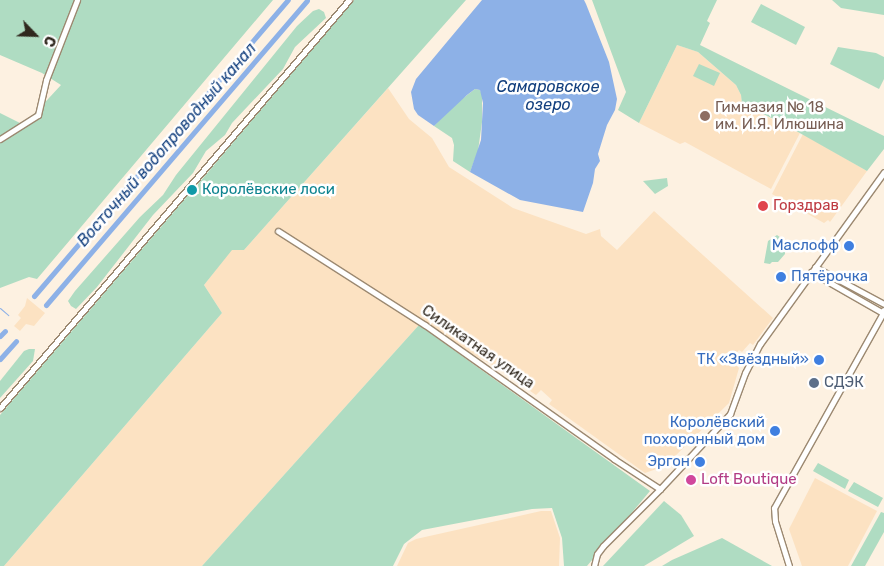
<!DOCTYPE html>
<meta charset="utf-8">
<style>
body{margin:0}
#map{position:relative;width:884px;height:566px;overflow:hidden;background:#fdf1e1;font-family:Rubik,sans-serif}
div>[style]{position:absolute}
.built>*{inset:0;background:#fce2c2}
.green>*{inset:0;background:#afdcc2}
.water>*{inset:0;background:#8db1e7}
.stream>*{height:1px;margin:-0.5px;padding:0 0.5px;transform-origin:0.5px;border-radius:0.5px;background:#8db1e7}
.canal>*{height:5px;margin:-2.5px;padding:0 2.5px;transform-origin:2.5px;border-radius:2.5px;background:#8db1e7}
.roads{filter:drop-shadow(1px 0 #9c8971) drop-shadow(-1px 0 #9c8971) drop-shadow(0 1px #9c8971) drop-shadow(0 -1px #9c8971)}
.street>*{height:5px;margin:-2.5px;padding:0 2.5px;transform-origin:2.5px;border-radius:2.5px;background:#fff}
.secondary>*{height:7px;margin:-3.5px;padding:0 3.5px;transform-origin:3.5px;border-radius:3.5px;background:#fff}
.dots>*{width:14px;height:14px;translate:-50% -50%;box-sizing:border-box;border:2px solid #fff;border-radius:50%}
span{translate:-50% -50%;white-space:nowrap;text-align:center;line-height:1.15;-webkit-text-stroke:5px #fff;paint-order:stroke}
.education-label{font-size:15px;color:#785e54}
.left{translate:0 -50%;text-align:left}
.culture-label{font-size:15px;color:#0d838f}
.health-label{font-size:15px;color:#be3a42}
.shop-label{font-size:15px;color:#366cbe}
.right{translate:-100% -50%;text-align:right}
.street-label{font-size:15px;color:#30281e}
.service-label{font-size:15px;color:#4e5e75}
.hotel-label{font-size:15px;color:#b23c85}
.water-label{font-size:16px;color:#123f7e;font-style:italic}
.north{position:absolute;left:10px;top:10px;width:50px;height:50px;-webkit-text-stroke:4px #fff;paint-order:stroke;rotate:114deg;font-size:14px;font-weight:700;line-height:20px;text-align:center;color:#30281e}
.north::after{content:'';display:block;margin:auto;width:18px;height:22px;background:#30281e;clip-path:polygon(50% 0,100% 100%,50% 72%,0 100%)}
</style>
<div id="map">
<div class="built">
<i style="clip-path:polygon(677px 45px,698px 52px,736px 85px,741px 95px,742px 104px,800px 133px,771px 189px,685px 142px,680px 144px,639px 123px)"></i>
<i style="clip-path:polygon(388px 88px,409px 119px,432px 138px,449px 167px,513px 208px,586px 234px,600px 229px,601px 236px,617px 250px,654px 211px,773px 318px,753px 345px,750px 343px,742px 352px,739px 350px,731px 360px,739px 368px,729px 403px,665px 466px,645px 473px,549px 404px,552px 400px,541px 390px,536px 395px,494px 366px,419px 325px,202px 566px,4px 566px,222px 313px,204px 285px,232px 249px,244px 250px)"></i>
<i style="clip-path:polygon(803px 134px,867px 171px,830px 222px,828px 220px,824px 223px,772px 194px)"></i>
<i style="clip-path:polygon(27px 298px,45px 313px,34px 326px,26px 324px,20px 331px,14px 326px,21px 318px,18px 315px,25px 306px)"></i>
<i style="clip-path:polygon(815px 478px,877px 511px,848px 566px,802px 566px,789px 529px)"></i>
<i style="clip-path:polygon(541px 511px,551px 511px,560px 538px,559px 566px,397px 566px,408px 543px,416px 539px)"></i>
</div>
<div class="green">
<i style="clip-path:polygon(0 0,273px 0,37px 279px,29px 277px,0 288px,0 113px,24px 125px,61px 85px,42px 73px,0 55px)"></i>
<i style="clip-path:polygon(354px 0,466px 0,244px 250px,232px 250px,204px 285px,222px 313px,4px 566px,0 566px,0 415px,190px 193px,199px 194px,198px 184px)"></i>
<i style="clip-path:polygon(592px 0,717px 0,707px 21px,710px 23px,700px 45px,884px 136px,884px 149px,867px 171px,782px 123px,742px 104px,741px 95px,736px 85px,698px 52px,677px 45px,639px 123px,618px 110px,626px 92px)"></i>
<i style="clip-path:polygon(832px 0,884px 0,884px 15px,841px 8px)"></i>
<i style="clip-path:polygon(761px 4px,805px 27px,796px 45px,751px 22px)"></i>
<i style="clip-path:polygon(319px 9px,324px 12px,326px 18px,295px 47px,283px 69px,232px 123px,225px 135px,206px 151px,193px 173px,153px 215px,97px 287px,76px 309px,71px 306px,68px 301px,75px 291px,140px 217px,163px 195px,176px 175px,297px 26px,313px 11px)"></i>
<i style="clip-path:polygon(838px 47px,876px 53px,884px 57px,884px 79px,879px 89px,830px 64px)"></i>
<i style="clip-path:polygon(699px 64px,720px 73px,714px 86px,693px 76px)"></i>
<i style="clip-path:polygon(475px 89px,480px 90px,482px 94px,482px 122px,478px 151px,470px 172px,453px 161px,454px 145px,452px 138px,434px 126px,453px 106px)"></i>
<i style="clip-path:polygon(667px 178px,668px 186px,655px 194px,643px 181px)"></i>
<i style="clip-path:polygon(777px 235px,785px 241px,785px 254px,778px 262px,772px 262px,770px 264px,764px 263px,768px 241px)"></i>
<i style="clip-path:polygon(419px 325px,650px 491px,587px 566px,564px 566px,562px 538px,552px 508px,532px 509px,422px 530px,404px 544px,393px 566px,202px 566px)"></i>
<i style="clip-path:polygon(29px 349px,35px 349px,33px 361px,0 398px,0 381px,24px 351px)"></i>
<i style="clip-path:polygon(818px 463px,849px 480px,845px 489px,813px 471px)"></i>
<i style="clip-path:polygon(854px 482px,883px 498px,878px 507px,848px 491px)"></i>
<i style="clip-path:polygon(664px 501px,681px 515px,694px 536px,644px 566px,603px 566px)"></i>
<i style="clip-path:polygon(881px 512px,884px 513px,884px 532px,865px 566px,851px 566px)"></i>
<i style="clip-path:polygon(722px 538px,772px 566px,662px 566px,672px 560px)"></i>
</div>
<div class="water">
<i style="clip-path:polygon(482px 0,584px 0,586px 4px,609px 62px,617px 99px,615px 110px,607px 125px,598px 154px,600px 161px,595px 169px,593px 183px,583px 212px,520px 200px,470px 172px,481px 140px,483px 103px,480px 90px,475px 89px,467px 95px,434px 126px,418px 115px,414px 109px,411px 92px,416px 79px)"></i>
</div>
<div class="stream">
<i style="left:0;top:308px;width:11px;rotate:41deg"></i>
</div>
<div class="canal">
<i style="left:34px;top:296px;width:390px;rotate:-49.4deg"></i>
<i style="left:46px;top:305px;width:401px;rotate:-49.4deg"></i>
<i style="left:0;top:336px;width:7px;rotate:-45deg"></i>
<i style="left:0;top:359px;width:24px;rotate:-48deg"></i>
</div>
<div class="roads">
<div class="street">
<i style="left:0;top:139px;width:45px;rotate:-32.3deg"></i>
<i style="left:38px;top:115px;width:36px;rotate:-77deg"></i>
<i style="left:46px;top:80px;width:86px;rotate:-68.8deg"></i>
<i style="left:278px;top:231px;width:174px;rotate:32.6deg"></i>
<i style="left:425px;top:325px;width:232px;rotate:35.3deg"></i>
<i style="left:614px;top:459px;width:55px;rotate:33.1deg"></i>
<i style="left:815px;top:267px;width:78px;rotate:28.2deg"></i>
<i style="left:0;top:408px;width:537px;rotate:-49.46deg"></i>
<i style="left:594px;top:566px;width:12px;rotate:-76deg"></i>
<i style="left:597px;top:554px;width:10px;rotate:-53deg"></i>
<i style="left:603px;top:546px;width:81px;rotate:-45deg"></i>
<i style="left:660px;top:489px;width:103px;rotate:-47deg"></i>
<i style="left:730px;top:414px;width:44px;rotate:-69.9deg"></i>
<i style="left:745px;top:373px;width:33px;rotate:-63deg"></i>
<i style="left:760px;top:344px;width:212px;rotate:-54.2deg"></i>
<i style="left:789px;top:566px;width:47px;rotate:-107.3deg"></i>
<i style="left:775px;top:521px;width:13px;rotate:-94deg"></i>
<i style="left:774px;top:508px;width:223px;rotate:-60.8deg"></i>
<i style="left:883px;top:313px;width:83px;rotate:-150.3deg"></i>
</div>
<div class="secondary">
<i style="left:884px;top:311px;width:2px;rotate:90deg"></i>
</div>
</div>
<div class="dots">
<i style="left:705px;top:116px;background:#8d6e63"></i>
<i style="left:192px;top:190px;background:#0f9aa8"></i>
<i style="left:763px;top:206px;background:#e0444e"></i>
<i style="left:849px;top:246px;background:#3f7fe0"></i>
<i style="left:781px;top:277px;background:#3f7fe0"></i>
<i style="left:819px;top:360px;background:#3f7fe0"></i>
<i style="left:814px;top:383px;background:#5c6f8a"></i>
<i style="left:775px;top:431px;background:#3f7fe0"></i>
<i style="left:700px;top:462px;background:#3f7fe0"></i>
<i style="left:691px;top:480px;background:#d1479c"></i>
</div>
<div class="education-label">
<span class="left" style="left:715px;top:116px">Гимназия № 18<br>им. И.Я. Илюшина</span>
</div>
<div class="culture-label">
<span class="left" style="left:202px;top:190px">Королёвские лоси</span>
</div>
<div class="health-label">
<span class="left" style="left:773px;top:206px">Горздрав</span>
</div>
<div class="shop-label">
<span class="right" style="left:839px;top:246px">Маслофф</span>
<span class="left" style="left:791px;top:277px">Пятёрочка</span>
<span class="right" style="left:809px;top:360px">ТК «Звёздный»</span>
<span class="right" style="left:765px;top:431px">Королёвский<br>похоронный дом</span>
<span class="right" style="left:690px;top:462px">Эргон</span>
</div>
<div class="street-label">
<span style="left:478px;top:347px;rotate:35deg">Силикатная улица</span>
</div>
<div class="service-label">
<span class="left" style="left:824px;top:383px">СДЭК</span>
</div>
<div class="hotel-label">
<span class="left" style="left:701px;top:480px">Loft Boutique</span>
</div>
<div class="water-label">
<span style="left:548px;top:96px">Самаровское<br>озеро</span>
<span style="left:167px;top:145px;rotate:-49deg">Восточный водопроводный канал</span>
</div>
<div class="north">С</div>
</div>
